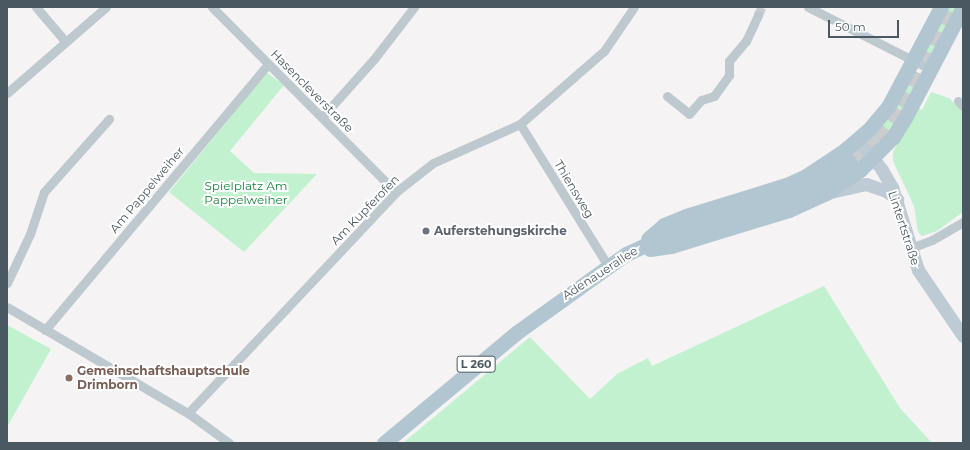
<!DOCTYPE html>
<meta charset="utf-8">
<style>
body{margin:0}
#map{position:relative;width:970px;height:450px;overflow:hidden;background:#f5f3f3;font-family:Montserrat,sans-serif}
div>[style]{position:absolute}
.green>*{inset:0;background:#c2f1cf}
.street-tunnel>*{height:9px;margin-top:-4.5px;transform-origin:0;background:repeating-linear-gradient(90deg,#caccce 0 9px,transparent 0 13.5px)}
.primary-tunnel>*{height:15px;margin-top:-7.5px;transform-origin:0;background:repeating-linear-gradient(90deg,#caccce 0 15px,transparent 0 23px)}
.street>*{height:9px;margin:-4.5px;padding:0 4.5px;transform-origin:4.5px;border-radius:4.5px;background:#bec9cf}
.secondary>*{height:13px;margin:-6.5px;padding:0 6.5px;transform-origin:6.5px;border-radius:6.5px;background:#bfcbd4}
.primary>*{height:15px;margin:-7.5px;padding:0 7.5px;transform-origin:7.5px;border-radius:7.5px;background:#b2c6d1}
.dots>*{width:11px;height:11px;translate:-50% -50%;box-sizing:border-box;border:2px solid #fff;border-radius:50%}
span{translate:-50% -50%;white-space:nowrap;text-align:center;line-height:1.15;-webkit-text-stroke:4px #fff;paint-order:stroke}
.shield-label span{padding:1px 3px;background:#fff;border:1px solid;border-radius:3px;-webkit-text-stroke-width:0}
.shield-label{font-size:11px;color:#4a5961;font-weight:700}
.street-label{font-size:12px;color:#4a5961}
.park-label{font-size:12px;color:#168741}
.worship-label{font-size:12px;color:#5b616d;font-weight:700}
.left{translate:0 -50%;text-align:left}
.education-label{font-size:12px;color:#785e54;font-weight:700}
.frame{position:absolute;inset:0;border:8px solid #4a5961;pointer-events:none}
.scale{position:absolute;left:828px;top:20px;width:71px;height:18px;box-sizing:border-box;border:2px solid #4a5961;border-top:0;padding-left:5px;font-size:12px;line-height:14px;white-space:nowrap;color:#4a5961;-webkit-text-stroke:3px #fff;paint-order:stroke}
</style>
<div id="map">
<div class="green">
<i style="clip-path:polygon(947px 7px,957px 7px,932px 53px,927px 58px,924px 58px)"></i>
<i style="clip-path:polygon(267px 73px,284px 85px,230px 151px,254px 173px,317px 174px,244px 252px,169px 192px)"></i>
<i style="clip-path:polygon(910px 82px,917px 86px,902px 116px,874px 149px,870px 147px,869px 141px,875px 131px)"></i>
<i style="clip-path:polygon(931px 92px,949px 98px,963px 112px,963px 212px,937px 231px,922px 236px,918px 232px,914px 206px,893px 161px,893px 152px,918px 108px,922px 110px)"></i>
<i style="clip-path:polygon(824px 286px,900px 408px,932px 443px,403px 443px,530px 337px,590px 399px,617px 374px,648px 358px,652px 366px)"></i>
<i style="clip-path:polygon(7px 325px,51px 349px,7px 427px)"></i>
</div>
<div class="street-tunnel">
<i style="left:758px;top:15px;width:9px;rotate:-63deg"></i>
</div>
<div class="primary-tunnel">
<i style="left:850px;top:162px;width:35px;rotate:-41deg"></i>
<i style="left:876px;top:139px;width:41px;rotate:-52.9deg"></i>
<i style="left:901px;top:106px;width:111px;rotate:-62.7deg"></i>
</div>
<div class="street">
<i style="left:36px;top:7px;width:45px;rotate:49.5deg"></i>
<i style="left:212px;top:7px;width:261px;rotate:45.2deg"></i>
<i style="left:808px;top:7px;width:137px;rotate:26.9deg"></i>
<i style="left:7px;top:93px;width:131px;rotate:-41deg"></i>
<i style="left:667px;top:96px;width:28px;rotate:39deg"></i>
<i style="left:689px;top:114px;width:18px;rotate:-49deg"></i>
<i style="left:701px;top:100px;width:14px;rotate:-17deg"></i>
<i style="left:714px;top:96px;width:26px;rotate:-54deg"></i>
<i style="left:729px;top:75px;width:14px;rotate:-90deg"></i>
<i style="left:729px;top:61px;width:26px;rotate:-50deg"></i>
<i style="left:746px;top:41px;width:29px;rotate:-65deg"></i>
<i style="left:958px;top:101px;width:7px;rotate:45deg"></i>
<i style="left:323px;top:116px;width:76px;rotate:-48.2deg"></i>
<i style="left:374px;top:59px;width:66px;rotate:-52.4deg"></i>
<i style="left:520px;top:124px;width:167px;rotate:58.2deg"></i>
<i style="left:911px;top:248px;width:22px;rotate:-21deg"></i>
<i style="left:932px;top:240px;width:36px;rotate:-30deg"></i>
<i style="left:7px;top:283px;width:54px;rotate:-64.9deg"></i>
<i style="left:30px;top:234px;width:44px;rotate:-71.6deg"></i>
<i style="left:44px;top:192px;width:98px;rotate:-48.3deg"></i>
<i style="left:7px;top:307px;width:210px;rotate:30.4deg"></i>
<i style="left:188px;top:413px;width:51px;rotate:36.2deg"></i>
<i style="left:45px;top:330px;width:346px;rotate:-50deg"></i>
<i style="left:188px;top:413px;width:303px;rotate:-46.7deg"></i>
<i style="left:396px;top:192px;width:47px;rotate:-38.1deg"></i>
<i style="left:433px;top:163px;width:95px;rotate:-24.1deg"></i>
<i style="left:520px;top:124px;width:111px;rotate:-41deg"></i>
<i style="left:604px;top:51px;width:53px;rotate:-55.7deg"></i>
</div>
<div class="secondary">
<i style="left:858px;top:140px;width:38px;rotate:51deg"></i>
<i style="left:882px;top:170px;width:20px;rotate:60deg"></i>
<i style="left:892px;top:187px;width:87px;rotate:72.6deg"></i>
<i style="left:918px;top:270px;width:80px;rotate:55.7deg"></i>
<i style="left:831px;top:192px;width:36px;rotate:-13deg"></i>
<i style="left:866px;top:184px;width:21px;rotate:19deg"></i>
<i style="left:886px;top:191px;width:14px;rotate:36deg"></i>
</div>
<div class="primary">
<i style="left:648px;top:239px;width:21px;rotate:-41deg"></i>
<i style="left:664px;top:225px;width:24px;rotate:-22deg"></i>
<i style="left:686px;top:216px;width:105px;rotate:-17.2deg"></i>
<i style="left:786px;top:185px;width:22px;rotate:-24deg"></i>
<i style="left:806px;top:176px;width:47px;rotate:-33.7deg"></i>
<i style="left:845px;top:150px;width:35px;rotate:-41deg"></i>
<i style="left:871px;top:127px;width:26px;rotate:-50deg"></i>
<i style="left:888px;top:107px;width:113px;rotate:-62.1deg"></i>
<i style="left:650px;top:249px;width:21px;rotate:-8deg"></i>
<i style="left:671px;top:246px;width:123px;rotate:-17deg"></i>
<i style="left:789px;top:210px;width:41px;rotate:-24.7deg"></i>
<i style="left:826px;top:193px;width:41px;rotate:-34.1deg"></i>
<i style="left:860px;top:170px;width:47px;rotate:-45deg"></i>
<i style="left:893px;top:137px;width:22px;rotate:-58deg"></i>
<i style="left:905px;top:118px;width:125px;rotate:-62.4deg"></i>
<i style="left:384px;top:443px;width:172px;rotate:-39.8deg"></i>
<i style="left:516px;top:333px;width:135px;rotate:-35.7deg"></i>
<i style="left:626px;top:254px;width:45px;rotate:-24.9deg"></i>
<i style="left:667px;top:235px;width:137px;rotate:-17.9deg"></i>
<i style="left:797px;top:193px;width:61px;rotate:-30.3deg"></i>
</div>
<div class="dots">
<i style="left:426px;top:231px;background:#6b7280"></i>
<i style="left:69px;top:378px;background:#8d6e63"></i>
</div>
<div class="shield-label">
<span style="left:476px;top:364px">L 260</span>
</div>
<div class="street-label">
<span style="left:312px;top:91px;rotate:45deg">Hasencleverstraße</span>
<span style="left:574px;top:189px;rotate:59deg">Thiensweg</span>
<span style="left:147px;top:190px;rotate:-50deg">Am Pappelweiher</span>
<span style="left:365px;top:210px;rotate:-46deg">Am Kupferofen</span>
<span style="left:904px;top:228px;rotate:72deg">Lintertstraße</span>
<span style="left:600px;top:273px;rotate:-33deg">Adenauerallee</span>
</div>
<div class="park-label">
<span style="left:246px;top:193px">Spielplatz Am<br>Pappelweiher</span>
</div>
<div class="worship-label">
<span class="left" style="left:434px;top:231px">Auferstehungskirche</span>
</div>
<div class="education-label">
<span class="left" style="left:77px;top:378px">Gemeinschaftshauptschule<br>Drimborn</span>
</div>
<div class="frame"></div>
<div class="scale">50 m</div>
</div>
